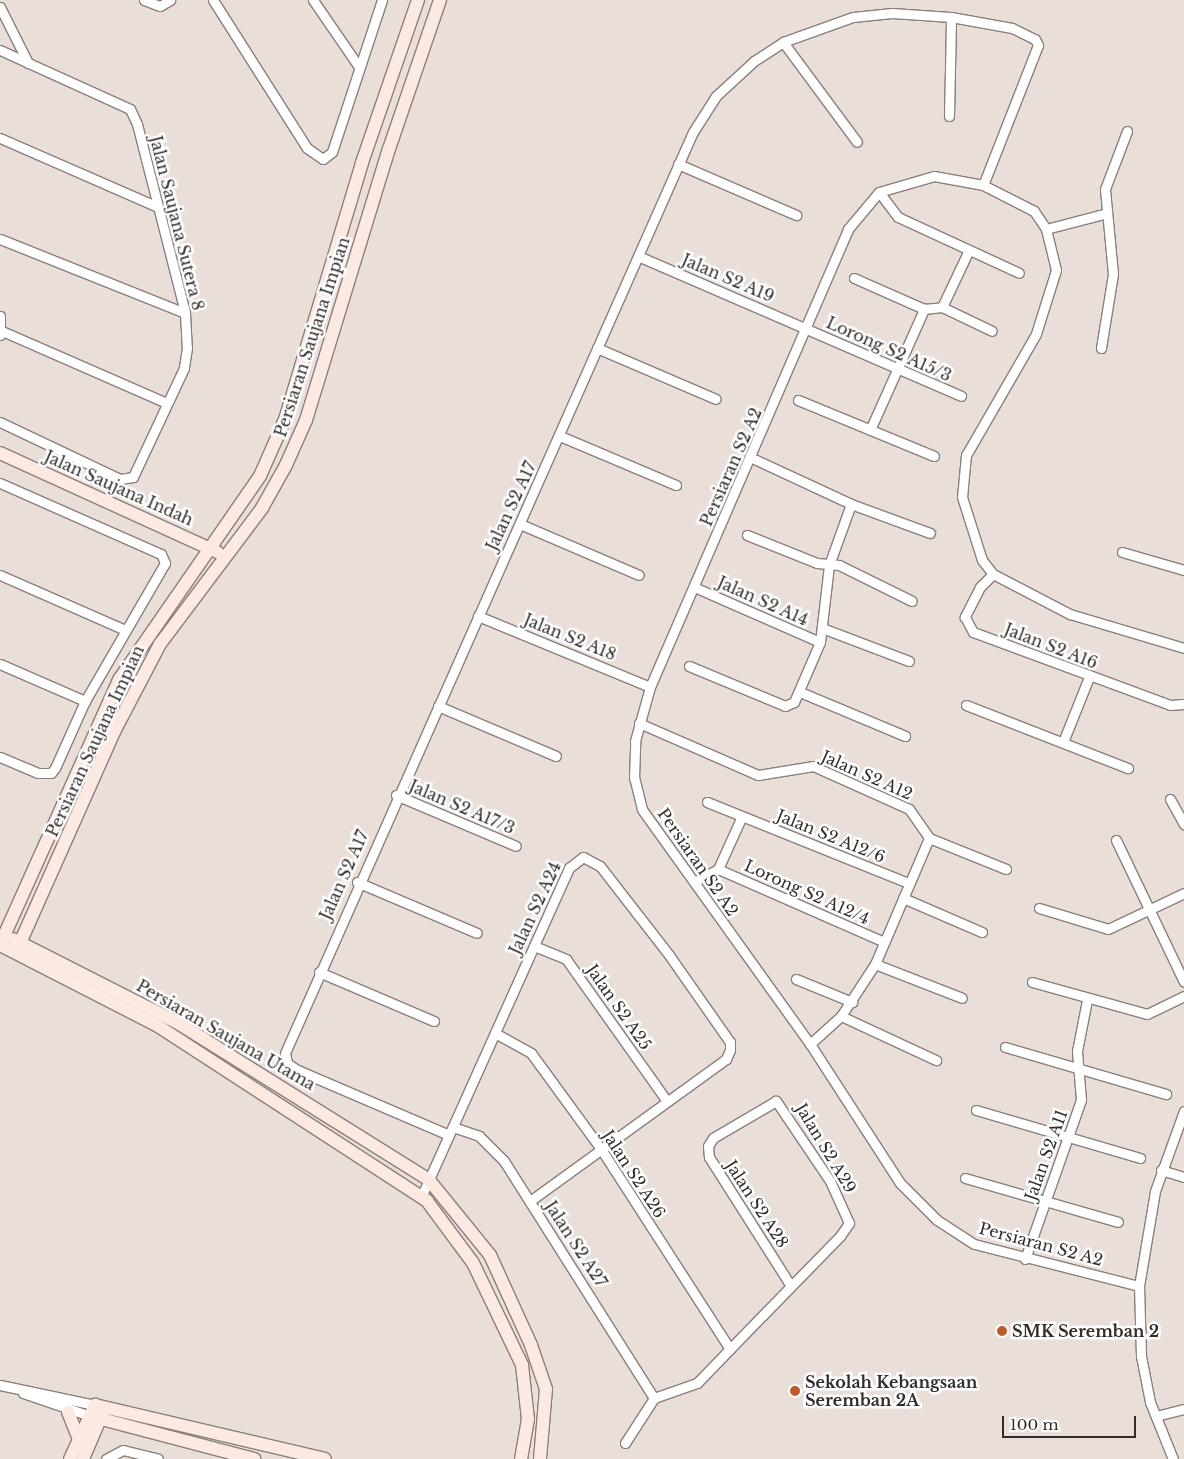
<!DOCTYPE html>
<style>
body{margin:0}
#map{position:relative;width:1184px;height:1459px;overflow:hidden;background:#eaded9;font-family:"Libre Baskerville",serif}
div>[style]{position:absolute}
.roads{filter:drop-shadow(1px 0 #8a7f7b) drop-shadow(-1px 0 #8a7f7b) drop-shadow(0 1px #8a7f7b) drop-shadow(0 -1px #8a7f7b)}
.street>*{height:9px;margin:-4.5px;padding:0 4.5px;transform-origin:4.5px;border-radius:4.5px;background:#fff}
.secondary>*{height:12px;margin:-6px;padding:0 6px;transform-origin:6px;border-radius:6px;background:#fce9e2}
.dots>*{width:14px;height:14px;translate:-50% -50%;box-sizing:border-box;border:2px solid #fff;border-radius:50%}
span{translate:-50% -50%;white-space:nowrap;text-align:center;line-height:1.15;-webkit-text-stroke:5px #fff;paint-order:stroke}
.street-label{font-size:16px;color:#322d2b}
.poi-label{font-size:16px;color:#322d2b;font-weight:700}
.left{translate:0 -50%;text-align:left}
.scale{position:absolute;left:1002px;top:1416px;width:134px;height:22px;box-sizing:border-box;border:2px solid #322d2b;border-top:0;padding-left:6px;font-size:15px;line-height:18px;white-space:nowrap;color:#322d2b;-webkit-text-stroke:4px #fff;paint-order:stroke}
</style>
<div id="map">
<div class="roads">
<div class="street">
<i style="left:144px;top:0;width:17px;rotate:21deg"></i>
<i style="left:160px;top:6px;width:12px;rotate:-31deg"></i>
<i style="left:213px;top:0;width:175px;rotate:57.6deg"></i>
<i style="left:307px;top:148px;width:19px;rotate:35deg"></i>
<i style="left:323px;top:159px;width:11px;rotate:-38deg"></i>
<i style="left:332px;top:152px;width:160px;rotate:-71.8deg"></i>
<i style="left:313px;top:0;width:81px;rotate:55.5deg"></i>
<i style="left:0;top:7px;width:63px;rotate:63.4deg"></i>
<i style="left:783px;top:42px;width:124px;rotate:53.5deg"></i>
<i style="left:0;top:50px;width:143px;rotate:24.4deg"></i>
<i style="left:130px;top:109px;width:17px;rotate:65deg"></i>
<i style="left:137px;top:124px;width:195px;rotate:75.7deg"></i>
<i style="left:185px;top:313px;width:35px;rotate:87deg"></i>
<i style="left:187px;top:348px;width:20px;rotate:99deg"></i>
<i style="left:184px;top:368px;width:120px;rotate:115.1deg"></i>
<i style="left:133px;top:477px;width:13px;rotate:171deg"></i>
<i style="left:120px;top:479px;width:133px;rotate:-154.6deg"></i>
<i style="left:949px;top:116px;width:99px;rotate:-88.8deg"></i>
<i style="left:0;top:138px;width:172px;rotate:23.6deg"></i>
<i style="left:678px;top:164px;width:129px;rotate:23.4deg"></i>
<i style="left:879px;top:192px;width:31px;rotate:53deg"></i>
<i style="left:898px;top:217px;width:133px;rotate:24.8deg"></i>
<i style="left:1046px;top:229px;width:60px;rotate:-14.5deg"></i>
<i style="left:0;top:239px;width:199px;rotate:21.8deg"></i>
<i style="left:638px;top:256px;width:352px;rotate:23.4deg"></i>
<i style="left:854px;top:278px;width:77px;rotate:23.9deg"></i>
<i style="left:924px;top:309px;width:18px;rotate:-6deg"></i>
<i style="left:942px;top:307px;width:55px;rotate:25.6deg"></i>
<i style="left:942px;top:307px;width:61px;rotate:-64.7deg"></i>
<i style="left:0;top:316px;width:19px;rotate:90deg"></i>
<i style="left:2px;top:331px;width:180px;rotate:23.6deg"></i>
<i style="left:597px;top:348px;width:129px;rotate:23.2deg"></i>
<i style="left:1101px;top:348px;width:75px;rotate:-80.8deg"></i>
<i style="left:1113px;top:274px;width:85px;rotate:-95.4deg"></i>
<i style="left:1105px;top:189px;width:62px;rotate:-69.2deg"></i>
<i style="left:798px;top:400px;width:147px;rotate:22.4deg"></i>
<i style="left:870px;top:430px;width:133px;rotate:-65.9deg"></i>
<i style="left:560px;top:436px;width:126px;rotate:22.9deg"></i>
<i style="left:752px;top:458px;width:109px;rotate:24.9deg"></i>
<i style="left:851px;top:504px;width:84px;rotate:20.2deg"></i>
<i style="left:0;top:483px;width:176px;rotate:23.8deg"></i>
<i style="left:161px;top:554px;width:10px;rotate:66deg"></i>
<i style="left:165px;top:563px;width:160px;rotate:120.1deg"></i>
<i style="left:85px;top:701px;width:73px;rotate:114.1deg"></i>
<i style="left:55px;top:768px;width:6px;rotate:129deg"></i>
<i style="left:51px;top:773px;width:13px;rotate:180deg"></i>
<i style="left:38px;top:773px;width:41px;rotate:-157.2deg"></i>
<i style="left:520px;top:524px;width:129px;rotate:23.2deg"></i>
<i style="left:747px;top:535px;width:75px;rotate:21.8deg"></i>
<i style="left:817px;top:563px;width:22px;rotate:5deg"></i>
<i style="left:839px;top:565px;width:81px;rotate:26.3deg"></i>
<i style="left:1122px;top:552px;width:65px;rotate:16.2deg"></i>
<i style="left:993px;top:574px;width:18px;rotate:135deg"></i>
<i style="left:980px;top:587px;width:34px;rotate:117deg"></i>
<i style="left:965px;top:617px;width:17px;rotate:62deg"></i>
<i style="left:973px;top:632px;width:210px;rotate:20.3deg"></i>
<i style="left:1170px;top:705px;width:14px;rotate:-4deg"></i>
<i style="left:0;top:575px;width:134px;rotate:23.7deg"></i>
<i style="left:694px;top:587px;width:137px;rotate:23.6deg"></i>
<i style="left:478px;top:616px;width:186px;rotate:22.4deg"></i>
<i style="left:822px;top:628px;width:93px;rotate:20.8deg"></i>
<i style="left:0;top:664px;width:93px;rotate:23.5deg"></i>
<i style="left:689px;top:666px;width:104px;rotate:22.6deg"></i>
<i style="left:785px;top:706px;width:10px;rotate:-24deg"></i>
<i style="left:794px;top:702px;width:65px;rotate:-66.6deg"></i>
<i style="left:820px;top:642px;width:78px;rotate:-83.3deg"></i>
<i style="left:829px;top:565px;width:65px;rotate:-70.2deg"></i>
<i style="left:800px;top:692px;width:114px;rotate:22.7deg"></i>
<i style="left:966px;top:705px;width:174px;rotate:21.3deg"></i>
<i style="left:438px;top:706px;width:128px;rotate:23deg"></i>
<i style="left:639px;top:723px;width:130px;rotate:23.6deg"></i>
<i style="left:758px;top:775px;width:56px;rotate:-9.3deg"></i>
<i style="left:813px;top:766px;width:105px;rotate:24.1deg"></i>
<i style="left:909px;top:809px;width:35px;rotate:55deg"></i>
<i style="left:929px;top:838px;width:137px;rotate:113.2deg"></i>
<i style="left:875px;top:964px;width:62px;rotate:123.2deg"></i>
<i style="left:841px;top:1016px;width:42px;rotate:137.9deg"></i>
<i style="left:1063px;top:742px;width:70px;rotate:-68.2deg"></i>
<i style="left:396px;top:795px;width:130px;rotate:23deg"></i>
<i style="left:1170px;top:799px;width:29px;rotate:61deg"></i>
<i style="left:707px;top:802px;width:218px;rotate:21.9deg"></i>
<i style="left:929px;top:838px;width:83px;rotate:21.9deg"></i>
<i style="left:1116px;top:840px;width:157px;rotate:64.4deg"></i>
<i style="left:718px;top:869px;width:181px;rotate:23.7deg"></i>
<i style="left:357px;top:882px;width:130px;rotate:23deg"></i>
<i style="left:694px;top:882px;width:27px;rotate:-28deg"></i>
<i style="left:718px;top:869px;width:58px;rotate:-65.6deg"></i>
<i style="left:903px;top:898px;width:86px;rotate:23.3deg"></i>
<i style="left:1039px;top:908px;width:72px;rotate:16.9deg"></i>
<i style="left:1108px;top:929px;width:84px;rotate:-25.3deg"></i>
<i style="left:534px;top:946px;width:35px;rotate:22deg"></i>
<i style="left:566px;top:959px;width:174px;rotate:54.6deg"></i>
<i style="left:875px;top:964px;width:93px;rotate:21.3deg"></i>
<i style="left:319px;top:972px;width:125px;rotate:23.1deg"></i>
<i style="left:796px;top:979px;width:61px;rotate:22.3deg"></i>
<i style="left:1032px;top:982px;width:119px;rotate:15.5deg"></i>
<i style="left:1147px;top:1014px;width:41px;rotate:-25.9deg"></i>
<i style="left:841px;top:1016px;width:105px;rotate:24.9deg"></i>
<i style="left:495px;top:1033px;width:41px;rotate:29.1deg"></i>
<i style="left:531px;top:1053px;width:119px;rotate:53.9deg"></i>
<i style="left:601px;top:1149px;width:238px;rotate:57.2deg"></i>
<i style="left:1005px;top:1047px;width:168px;rotate:16.3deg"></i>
<i style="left:976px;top:1110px;width:171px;rotate:16.3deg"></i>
<i style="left:453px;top:1127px;width:28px;rotate:19deg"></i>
<i style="left:479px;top:1136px;width:35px;rotate:45deg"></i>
<i style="left:504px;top:1161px;width:280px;rotate:57.7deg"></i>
<i style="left:449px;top:1135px;width:165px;rotate:-156.8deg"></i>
<i style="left:297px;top:1070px;width:12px;rotate:-145deg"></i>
<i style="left:287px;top:1063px;width:10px;rotate:-101deg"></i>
<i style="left:285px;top:1053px;width:1007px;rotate:-66.11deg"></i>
<i style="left:693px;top:132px;width:43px;rotate:-57.4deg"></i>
<i style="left:716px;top:96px;width:52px;rotate:-42.6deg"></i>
<i style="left:754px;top:61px;width:35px;rotate:-33deg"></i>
<i style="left:783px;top:42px;width:74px;rotate:-19.7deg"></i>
<i style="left:853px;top:17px;width:39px;rotate:-6deg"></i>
<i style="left:892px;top:13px;width:59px;rotate:3.9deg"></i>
<i style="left:951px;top:17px;width:62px;rotate:10.2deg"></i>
<i style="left:1012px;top:28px;width:25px;rotate:26deg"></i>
<i style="left:1035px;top:39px;width:7px;rotate:63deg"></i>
<i style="left:1038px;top:45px;width:150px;rotate:111.4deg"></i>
<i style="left:1161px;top:1170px;width:24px;rotate:17deg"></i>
<i style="left:965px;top:1178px;width:159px;rotate:16deg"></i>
<i style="left:422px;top:1195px;width:359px;rotate:-65.8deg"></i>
<i style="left:569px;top:868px;width:18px;rotate:-38deg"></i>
<i style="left:583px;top:857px;width:19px;rotate:28deg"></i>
<i style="left:600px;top:866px;width:113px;rotate:52.2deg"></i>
<i style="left:669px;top:955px;width:106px;rotate:55deg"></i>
<i style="left:730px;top:1042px;width:8px;rotate:90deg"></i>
<i style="left:730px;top:1050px;width:10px;rotate:114deg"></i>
<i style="left:726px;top:1059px;width:242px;rotate:144.1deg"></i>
<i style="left:1025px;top:1259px;width:169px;rotate:-70.6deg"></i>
<i style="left:1081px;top:1100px;width:49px;rotate:-94.7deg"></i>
<i style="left:1077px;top:1051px;width:52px;rotate:-78.9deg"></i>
<i style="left:1139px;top:1286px;width:170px;rotate:-165.7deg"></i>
<i style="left:974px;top:1244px;width:44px;rotate:-147deg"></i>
<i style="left:937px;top:1220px;width:52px;rotate:-135deg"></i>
<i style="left:900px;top:1183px;width:166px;rotate:-122.9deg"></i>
<i style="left:810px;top:1044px;width:289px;rotate:-125.6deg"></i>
<i style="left:642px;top:809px;width:32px;rotate:-104deg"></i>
<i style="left:634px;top:778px;width:37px;rotate:-88deg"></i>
<i style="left:635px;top:741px;width:56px;rotate:-74.5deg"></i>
<i style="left:650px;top:687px;width:499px;rotate:-66.6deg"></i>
<i style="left:848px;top:229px;width:48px;rotate:-50deg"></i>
<i style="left:879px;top:192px;width:57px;rotate:-16.2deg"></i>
<i style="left:934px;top:176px;width:50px;rotate:10.4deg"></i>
<i style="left:983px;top:185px;width:57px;rotate:27deg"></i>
<i style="left:1034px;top:211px;width:22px;rotate:56deg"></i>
<i style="left:1046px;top:229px;width:42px;rotate:76.3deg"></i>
<i style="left:1056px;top:270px;width:67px;rotate:107.4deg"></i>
<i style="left:1036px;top:334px;width:140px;rotate:120deg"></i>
<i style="left:966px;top:455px;width:42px;rotate:95.4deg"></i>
<i style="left:962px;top:497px;width:66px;rotate:72.4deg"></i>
<i style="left:982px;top:560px;width:18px;rotate:52deg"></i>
<i style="left:993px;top:574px;width:87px;rotate:27.5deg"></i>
<i style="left:1070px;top:614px;width:119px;rotate:16.6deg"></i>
<i style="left:0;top:1385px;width:97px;rotate:11.9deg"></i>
<i style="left:23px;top:1393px;width:71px;rotate:18.9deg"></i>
<i style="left:1156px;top:1416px;width:29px;rotate:-14deg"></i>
<i style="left:625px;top:1443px;width:54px;rotate:-57.2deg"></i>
<i style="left:654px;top:1398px;width:46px;rotate:-19.2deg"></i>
<i style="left:697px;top:1383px;width:93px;rotate:-45.9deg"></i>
<i style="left:762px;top:1316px;width:112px;rotate:-45.7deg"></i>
<i style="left:840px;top:1236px;width:16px;rotate:-55deg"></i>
<i style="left:849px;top:1223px;width:46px;rotate:-114.3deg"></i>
<i style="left:830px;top:1181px;width:97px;rotate:-124deg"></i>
<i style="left:776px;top:1101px;width:73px;rotate:149.6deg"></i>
<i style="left:713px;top:1138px;width:9px;rotate:122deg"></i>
<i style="left:708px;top:1146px;width:11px;rotate:85deg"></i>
<i style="left:709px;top:1157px;width:153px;rotate:57.6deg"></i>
<i style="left:106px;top:1459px;width:19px;rotate:-28deg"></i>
<i style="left:123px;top:1450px;width:36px;rotate:14deg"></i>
<i style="left:1173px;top:1459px;width:61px;rotate:-112deg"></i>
<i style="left:1150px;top:1402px;width:47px;rotate:-101.1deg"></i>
<i style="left:1141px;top:1356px;width:70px;rotate:-91.6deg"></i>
<i style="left:1139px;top:1286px;width:96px;rotate:-80.4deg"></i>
<i style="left:1155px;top:1191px;width:85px;rotate:-70.1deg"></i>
</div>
<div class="secondary">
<i style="left:418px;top:0;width:172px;rotate:109deg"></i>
<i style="left:362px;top:163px;width:265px;rotate:106.7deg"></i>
<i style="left:286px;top:417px;width:64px;rotate:113.8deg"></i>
<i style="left:260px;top:476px;width:248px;rotate:124.7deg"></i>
<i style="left:119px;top:680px;width:290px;rotate:114.2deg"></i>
<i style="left:0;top:945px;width:178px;rotate:27.1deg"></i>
<i style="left:158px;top:1026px;width:321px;rotate:33deg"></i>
<i style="left:427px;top:1201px;width:77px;rotate:53.4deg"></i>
<i style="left:473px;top:1263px;width:113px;rotate:64.3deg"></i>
<i style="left:522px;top:1365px;width:54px;rotate:83.7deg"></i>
<i style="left:528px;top:1419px;width:41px;rotate:99.9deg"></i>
<i style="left:0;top:453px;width:239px;rotate:24.5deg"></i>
<i style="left:13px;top:939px;width:185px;rotate:27deg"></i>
<i style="left:178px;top:1023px;width:296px;rotate:32deg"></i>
<i style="left:429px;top:1180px;width:97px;rotate:50.9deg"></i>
<i style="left:490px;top:1255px;width:99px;rotate:65.5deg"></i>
<i style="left:531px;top:1345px;width:46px;rotate:71.2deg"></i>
<i style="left:546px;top:1389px;width:70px;rotate:94.9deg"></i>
<i style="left:16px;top:952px;width:243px;rotate:-66deg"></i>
<i style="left:115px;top:730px;width:97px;rotate:-62.4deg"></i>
<i style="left:160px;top:644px;width:170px;rotate:-53.1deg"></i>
<i style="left:262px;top:508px;width:49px;rotate:-60.8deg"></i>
<i style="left:286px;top:465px;width:49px;rotate:-66deg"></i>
<i style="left:306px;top:420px;width:283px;rotate:-73deg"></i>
<i style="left:389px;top:149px;width:157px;rotate:-71.1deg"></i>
<i style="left:68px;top:1412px;width:29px;rotate:68deg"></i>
<i style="left:90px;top:1416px;width:170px;rotate:14.7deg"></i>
<i style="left:70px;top:1459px;width:60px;rotate:-65.2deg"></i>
<i style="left:95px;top:1405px;width:236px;rotate:13.2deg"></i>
<i style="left:83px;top:1459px;width:51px;rotate:-66.9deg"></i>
</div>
</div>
<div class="dots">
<i style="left:1002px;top:1331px;background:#be5929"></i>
<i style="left:795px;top:1391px;background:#be5929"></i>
</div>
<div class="street-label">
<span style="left:177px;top:223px;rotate:76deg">Jalan Saujana Sutera 8</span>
<span style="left:728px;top:278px;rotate:23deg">Jalan S2 A19</span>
<span style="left:312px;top:337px;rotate:-72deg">Persiaran Saujana Impian</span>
<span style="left:889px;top:349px;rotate:24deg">Lorong S2 A15/3</span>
<span style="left:731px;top:467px;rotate:-66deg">Persiaran S2 A2</span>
<span style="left:119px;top:488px;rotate:24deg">Jalan Saujana Indah</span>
<span style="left:511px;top:506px;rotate:-65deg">Jalan S2 A17</span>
<span style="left:763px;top:601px;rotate:24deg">Jalan S2 A14</span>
<span style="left:570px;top:637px;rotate:22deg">Jalan S2 A18</span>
<span style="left:1051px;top:646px;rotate:21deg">Jalan S2 A16</span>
<span style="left:95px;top:741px;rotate:-65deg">Persiaran Saujana Impian</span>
<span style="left:867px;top:775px;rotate:24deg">Jalan S2 A12</span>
<span style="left:462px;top:807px;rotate:23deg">Jalan S2 A17/3</span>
<span style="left:831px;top:836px;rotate:22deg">Jalan S2 A12/6</span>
<span style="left:698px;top:862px;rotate:55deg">Persiaran S2 A2</span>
<span style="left:344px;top:875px;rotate:-66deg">Jalan S2 A17</span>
<span style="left:807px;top:892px;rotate:24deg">Lorong S2 A12/4</span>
<span style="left:535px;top:908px;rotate:-65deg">Jalan S2 A24</span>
<span style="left:619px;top:1007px;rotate:55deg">Jalan S2 A25</span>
<span style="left:226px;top:1035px;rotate:30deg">Persiaran Saujana Utama</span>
<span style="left:826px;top:1148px;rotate:59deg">Jalan S2 A29</span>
<span style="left:1046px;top:1155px;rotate:-70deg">Jalan S2 A11</span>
<span style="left:634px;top:1174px;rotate:57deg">Jalan S2 A26</span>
<span style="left:757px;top:1204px;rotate:57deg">Jalan S2 A28</span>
<span style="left:576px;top:1244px;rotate:57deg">Jalan S2 A27</span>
<span style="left:1041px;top:1244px;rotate:15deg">Persiaran S2 A2</span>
</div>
<div class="poi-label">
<span class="left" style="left:1012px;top:1331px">SMK Seremban 2</span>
<span class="left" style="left:805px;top:1391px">Sekolah Kebangsaan<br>Seremban 2A</span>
</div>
<div class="scale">100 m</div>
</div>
